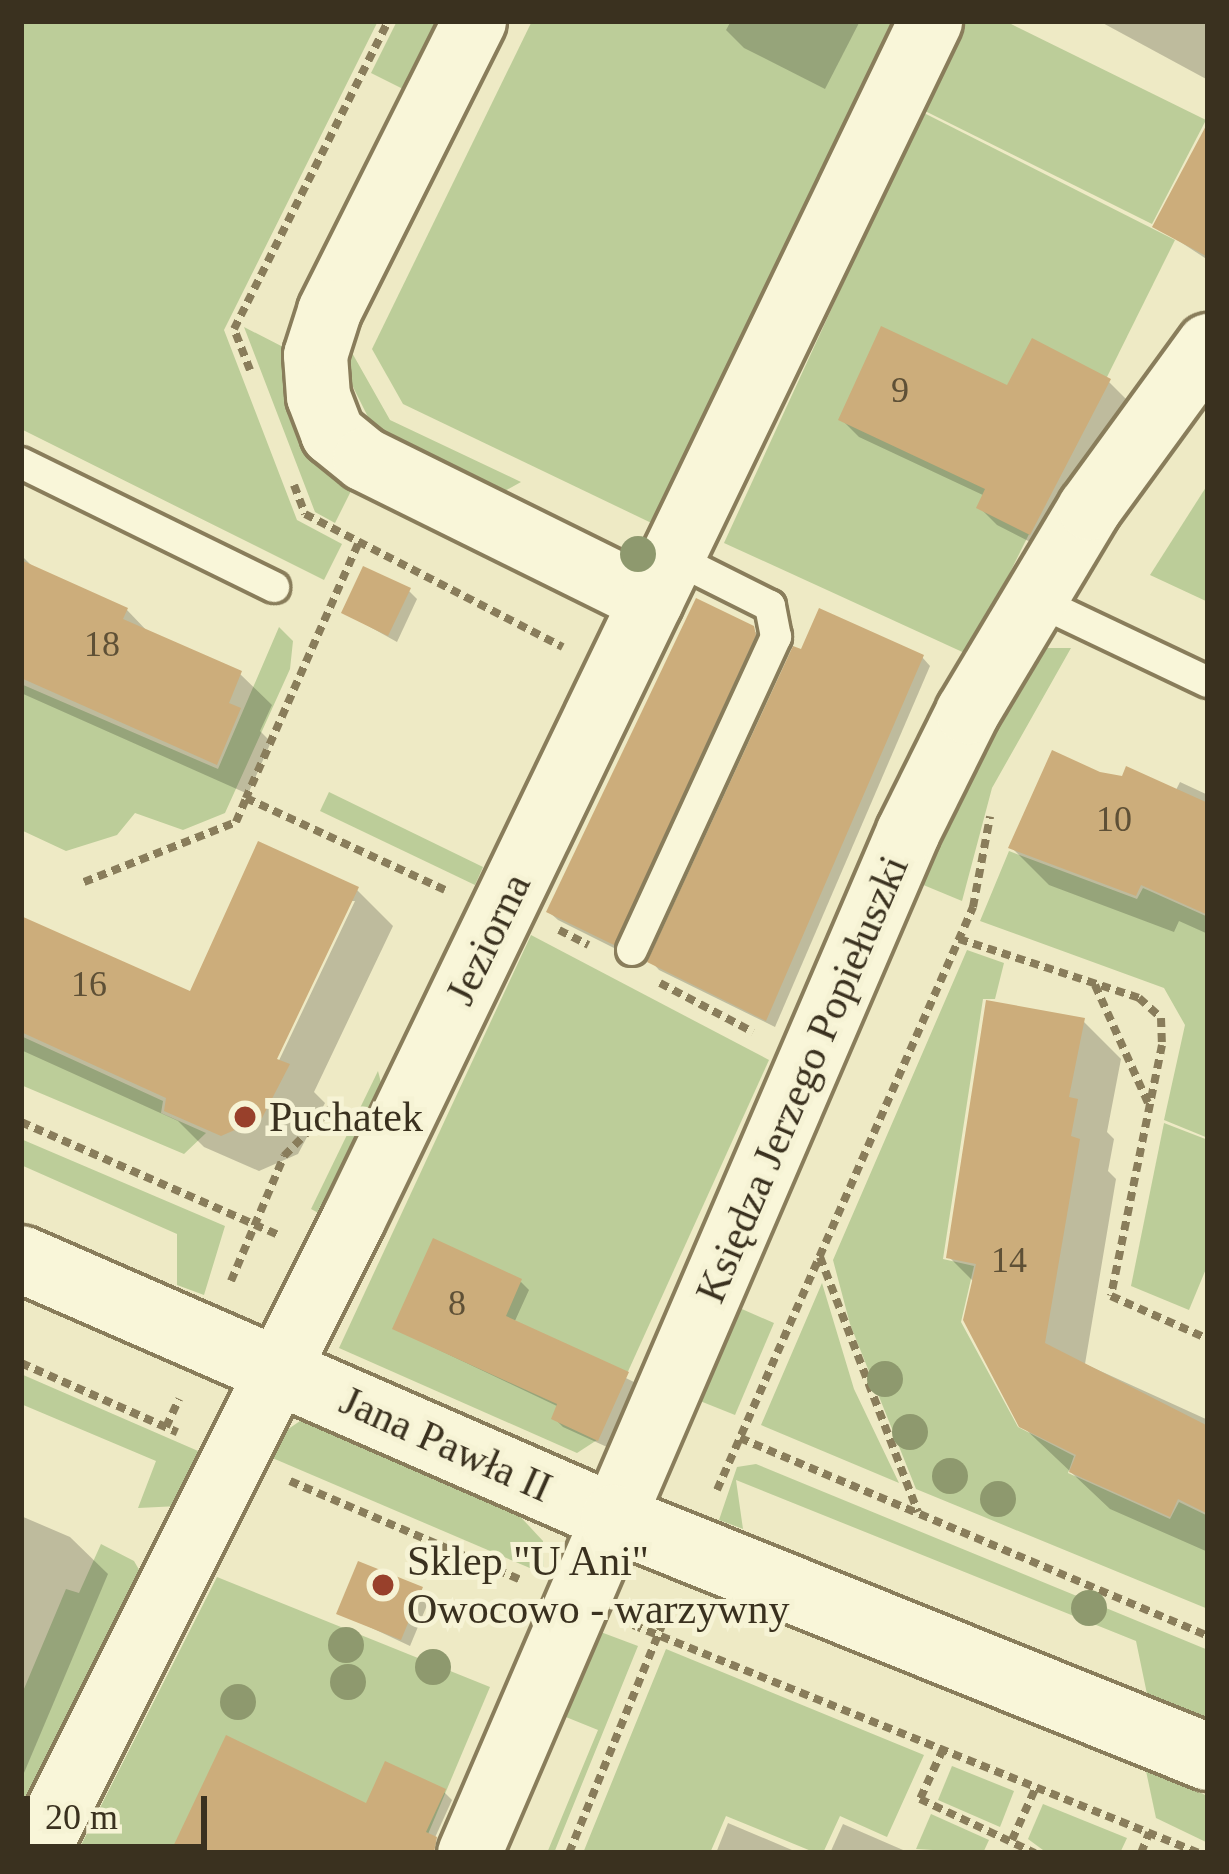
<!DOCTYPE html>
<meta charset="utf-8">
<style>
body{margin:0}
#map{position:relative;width:1229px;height:1874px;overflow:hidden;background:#eeeac5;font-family:"Times New Roman",serif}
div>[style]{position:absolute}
.green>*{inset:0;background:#bccd99}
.shadow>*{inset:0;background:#0003}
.building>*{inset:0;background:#ccad7b}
.path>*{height:8px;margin-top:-4px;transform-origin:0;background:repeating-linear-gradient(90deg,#897d5b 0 9px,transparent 0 15px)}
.roads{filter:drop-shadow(3px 0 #897d5b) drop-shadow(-3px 0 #897d5b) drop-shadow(0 3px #897d5b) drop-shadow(0 -3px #897d5b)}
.lane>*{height:30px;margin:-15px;padding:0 15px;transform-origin:15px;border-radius:15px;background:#f9f6d9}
.street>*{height:63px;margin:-31.5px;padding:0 31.5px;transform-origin:31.5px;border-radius:31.5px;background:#f9f6d9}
.secondary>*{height:66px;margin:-33px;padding:0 33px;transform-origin:33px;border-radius:33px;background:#f9f6d9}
.trees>*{width:36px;height:36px;margin:-18px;border-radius:50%;background:#8e996e}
.dots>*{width:33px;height:33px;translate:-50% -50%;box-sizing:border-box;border:6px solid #f6f3d5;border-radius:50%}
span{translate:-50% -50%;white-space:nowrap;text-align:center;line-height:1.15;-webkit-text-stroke:10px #f6f3d5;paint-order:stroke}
.number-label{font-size:36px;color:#5e5036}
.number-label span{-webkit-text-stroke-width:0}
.street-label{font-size:42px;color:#3a311f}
.poi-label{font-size:42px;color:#3a311f}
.left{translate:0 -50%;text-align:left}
.frame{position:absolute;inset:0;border:24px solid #3a311f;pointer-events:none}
.scale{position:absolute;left:24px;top:1796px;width:183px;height:54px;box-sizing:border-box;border:6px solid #3a311f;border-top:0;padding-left:15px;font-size:36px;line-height:42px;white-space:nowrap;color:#3a311f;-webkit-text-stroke:9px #f6f3d5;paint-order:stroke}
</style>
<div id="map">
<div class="green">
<i style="clip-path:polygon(21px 21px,378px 21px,224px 330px,297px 520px,342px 544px,324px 580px,21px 429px)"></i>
<i style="clip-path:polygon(397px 21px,449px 21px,413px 94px,371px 73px)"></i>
<i style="clip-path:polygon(532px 21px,914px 21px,664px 529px,403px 404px,372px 349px)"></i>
<i style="clip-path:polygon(966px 21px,1005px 21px,1206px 120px,1152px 224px,923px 110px)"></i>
<i style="clip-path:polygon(922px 112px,1175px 240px,969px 655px,724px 543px)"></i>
<i style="clip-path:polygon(244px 327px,287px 349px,293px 420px,316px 456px,354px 485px,335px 523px,315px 512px)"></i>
<i style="clip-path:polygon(351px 351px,390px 420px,521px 482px,503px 492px,372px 425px,347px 375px)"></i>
<i style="clip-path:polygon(1208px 484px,1208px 602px,1150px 575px)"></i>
<i style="clip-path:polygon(279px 627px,293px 641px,290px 669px,225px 813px,183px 830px,135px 813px,117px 835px,66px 851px,21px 830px,21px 684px,218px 769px)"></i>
<i style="clip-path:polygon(1047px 648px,1071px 648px,992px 788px,962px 901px,921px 884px,997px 719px)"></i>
<i style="clip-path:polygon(329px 792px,483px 867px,475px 885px,320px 811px)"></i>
<i style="clip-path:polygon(1009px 851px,1137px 899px,1143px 888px,1208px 917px,1208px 1138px,1164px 1120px,1185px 1025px,1164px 988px,980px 921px)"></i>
<i style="clip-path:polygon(531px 935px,769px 1060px,597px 1440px,577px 1453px,339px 1348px)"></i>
<i style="clip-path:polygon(967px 950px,1004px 963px,995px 999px,983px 999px,943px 1259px,974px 1266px,961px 1322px,1018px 1427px,1074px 1456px,1068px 1473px,1170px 1519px,1179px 1502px,1208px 1516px,1208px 1609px,916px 1489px,850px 1324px,833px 1260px)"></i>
<i style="clip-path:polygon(21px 1036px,163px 1101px,161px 1113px,206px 1133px,184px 1154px,21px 1085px)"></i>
<i style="clip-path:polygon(378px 1071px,385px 1098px,328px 1218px,311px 1209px)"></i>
<i style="clip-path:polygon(1164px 1123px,1208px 1140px,1208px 1264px,1189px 1310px,1131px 1286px)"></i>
<i style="clip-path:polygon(21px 1139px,225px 1226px,204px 1295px,177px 1285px,177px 1234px,21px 1165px)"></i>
<i style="clip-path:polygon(822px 1283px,854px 1389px,899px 1483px,761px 1425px)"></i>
<i style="clip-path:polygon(735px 1306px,774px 1323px,735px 1415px,695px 1399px)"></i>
<i style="clip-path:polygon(21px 1374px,205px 1454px,179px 1506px,138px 1508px,156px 1461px,21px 1404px)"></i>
<i style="clip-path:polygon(303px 1419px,515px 1511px,543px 1541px,544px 1574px,256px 1451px)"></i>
<i style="clip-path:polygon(756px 1464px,1208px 1650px,1208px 1720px,1147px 1694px,1136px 1641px,736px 1480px,743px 1529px,719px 1520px,737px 1467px)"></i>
<i style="clip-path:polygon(101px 1544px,134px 1561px,145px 1580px,35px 1805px,21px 1807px,21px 1696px,66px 1589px,79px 1593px)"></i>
<i style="clip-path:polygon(217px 1577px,490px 1687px,420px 1853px,77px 1853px)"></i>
<i style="clip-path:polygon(590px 1628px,638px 1646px,554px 1853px,547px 1853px,598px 1730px,556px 1713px)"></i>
<i style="clip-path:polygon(666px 1649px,924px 1755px,887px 1837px,840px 1816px,823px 1853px,816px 1853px,726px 1816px,710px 1853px,583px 1853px)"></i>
<i style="clip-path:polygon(952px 1766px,1014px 1791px,1000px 1827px,938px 1800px)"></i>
<i style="clip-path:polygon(1146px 1771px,1208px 1796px,1208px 1843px,1156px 1818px)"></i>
<i style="clip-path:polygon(1043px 1804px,1127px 1838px,1120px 1853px,1047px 1853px,1028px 1839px)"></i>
<i style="clip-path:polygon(931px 1814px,989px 1840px,983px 1853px,916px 1849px)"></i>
</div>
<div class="shadow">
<i style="clip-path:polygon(731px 21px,860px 21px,825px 89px,744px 48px,726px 30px)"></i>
<i style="clip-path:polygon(1099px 21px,1208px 21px,1208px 80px)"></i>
<i style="clip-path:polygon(1208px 128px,1208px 260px,1156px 226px)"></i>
<i style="clip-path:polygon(1109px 382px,1126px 399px,1048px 551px,997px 525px,979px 507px,985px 496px,859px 437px,841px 419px,1008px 389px)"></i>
<i style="clip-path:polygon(21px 555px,36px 570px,127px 610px,150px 634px,240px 674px,272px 705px,260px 731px,271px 742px,248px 794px,21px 693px)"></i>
<i style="clip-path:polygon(409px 591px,417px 599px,397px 642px,345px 613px)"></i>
<i style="clip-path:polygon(752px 629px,762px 638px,622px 952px,558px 920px,549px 912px)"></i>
<i style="clip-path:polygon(922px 657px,930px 666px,775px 1027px,659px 970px,651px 961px)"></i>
<i style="clip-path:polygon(1099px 774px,1175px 792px,1180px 782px,1208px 795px,1208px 934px,1179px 921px,1174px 932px,1049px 885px,1012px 848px)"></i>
<i style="clip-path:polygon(evenodd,357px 890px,393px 926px,314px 1092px,325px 1103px,298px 1154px,259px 1171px,204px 1147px,178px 1121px,21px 1050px,21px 920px,192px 995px,357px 890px,349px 901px,355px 901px,273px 1073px,268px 1071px,349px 901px)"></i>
<i style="clip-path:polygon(1083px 1021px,1121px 1059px,1107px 1132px,1114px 1139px,1108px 1171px,1116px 1179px,1085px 1364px,1208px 1420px,1208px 1552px,1110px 1509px,1021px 1425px,974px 1282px,949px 1257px)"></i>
<i style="clip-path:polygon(521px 1282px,529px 1290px,514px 1323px,636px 1383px,607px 1447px,563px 1427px,554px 1418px,559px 1407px,395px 1329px)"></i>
<i style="clip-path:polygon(21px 1516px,70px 1537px,108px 1574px,21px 1780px)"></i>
<i style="clip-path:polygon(421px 1589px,430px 1598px,410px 1646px,340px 1613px)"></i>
<i style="clip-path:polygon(444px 1792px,452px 1800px,428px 1853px,180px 1853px)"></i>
<i style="clip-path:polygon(728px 1823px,799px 1853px,716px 1853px)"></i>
<i style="clip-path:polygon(843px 1824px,910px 1853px,830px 1853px)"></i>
</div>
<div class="building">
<i style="clip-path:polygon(1208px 122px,1208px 257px,1152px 227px)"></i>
<i style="clip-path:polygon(881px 326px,1007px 385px,1032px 338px,1111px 379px,1030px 535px,976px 508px,985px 489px,838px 420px)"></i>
<i style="clip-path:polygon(21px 560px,128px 608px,123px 619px,242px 671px,229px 703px,241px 708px,217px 765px,21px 678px)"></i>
<i style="clip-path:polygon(363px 566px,411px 588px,388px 636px,341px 613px)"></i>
<i style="clip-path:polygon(696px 598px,754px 626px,756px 635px,614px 945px,546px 912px)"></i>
<i style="clip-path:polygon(819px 608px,924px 655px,766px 1021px,647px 962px,793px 646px,801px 649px)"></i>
<i style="clip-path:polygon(1052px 750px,1100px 772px,1122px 776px,1126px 766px,1208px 803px,1208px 915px,1141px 885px,1136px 896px,1008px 848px)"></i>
<i style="clip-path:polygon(258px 841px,359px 887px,277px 1059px,290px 1064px,262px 1118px,221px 1136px,164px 1111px,166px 1098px,21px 1032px,21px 916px,190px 991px)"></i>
<i style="clip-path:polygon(986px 1000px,1085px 1018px,1069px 1097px,1078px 1099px,1071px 1136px,1080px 1139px,1045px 1343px,1208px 1426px,1208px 1514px,1178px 1499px,1170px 1517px,1069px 1472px,1076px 1455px,1019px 1427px,963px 1320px,976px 1264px,946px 1258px)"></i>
<i style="clip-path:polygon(433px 1238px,522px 1279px,506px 1316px,629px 1372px,598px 1441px,551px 1419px,557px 1404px,392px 1329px)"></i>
<i style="clip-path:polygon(358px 1561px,423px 1587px,401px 1640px,336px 1614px)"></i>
<i style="clip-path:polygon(226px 1735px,366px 1803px,385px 1761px,446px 1789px,426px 1832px,437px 1837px,434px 1853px,170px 1853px)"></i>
</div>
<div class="path">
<i style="left:250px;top:370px;width:44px;rotate:-111.3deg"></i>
<i style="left:234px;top:329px;width:344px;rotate:-63.4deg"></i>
<i style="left:294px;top:485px;width:31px;rotate:69deg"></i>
<i style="left:305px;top:514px;width:290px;rotate:27.3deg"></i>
<i style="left:358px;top:544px;width:278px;rotate:113.8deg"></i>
<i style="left:246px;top:798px;width:219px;rotate:24.8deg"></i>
<i style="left:84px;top:882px;width:163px;rotate:-21.5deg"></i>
<i style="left:236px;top:822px;width:26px;rotate:-67deg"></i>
<i style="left:559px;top:930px;width:33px;rotate:27deg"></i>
<i style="left:959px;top:939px;width:189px;rotate:18.1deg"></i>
<i style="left:1139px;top:998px;width:30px;rotate:42deg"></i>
<i style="left:1161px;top:1018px;width:27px;rotate:88deg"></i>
<i style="left:1162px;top:1045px;width:256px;rotate:101.5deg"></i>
<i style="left:1111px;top:1296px;width:106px;rotate:23.9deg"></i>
<i style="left:660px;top:983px;width:105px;rotate:27.8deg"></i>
<i style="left:1095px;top:985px;width:129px;rotate:65.8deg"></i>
<i style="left:21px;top:1122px;width:281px;rotate:23.7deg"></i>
<i style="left:820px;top:1257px;width:273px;rotate:69deg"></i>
<i style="left:231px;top:1281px;width:136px;rotate:-67deg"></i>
<i style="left:284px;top:1156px;width:77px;rotate:-45.5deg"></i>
<i style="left:21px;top:1363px;width:171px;rotate:23.9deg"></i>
<i style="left:166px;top:1427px;width:31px;rotate:-65deg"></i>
<i style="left:740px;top:1438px;width:508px;rotate:22.93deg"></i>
<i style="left:290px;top:1481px;width:249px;rotate:23.2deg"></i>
<i style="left:717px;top:1490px;width:637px;rotate:-66.29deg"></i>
<i style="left:973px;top:907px;width:92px;rotate:-79.3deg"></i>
<i style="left:633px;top:1625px;width:610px;rotate:21.94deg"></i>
<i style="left:943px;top:1749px;width:55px;rotate:114.7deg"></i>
<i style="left:920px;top:1799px;width:127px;rotate:25.2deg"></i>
<i style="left:1012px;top:1840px;width:58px;rotate:-65.6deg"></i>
<i style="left:569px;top:1853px;width:262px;rotate:-67.8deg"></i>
<i style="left:1141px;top:1853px;width:22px;rotate:-68deg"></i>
</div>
<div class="roads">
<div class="lane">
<i style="left:21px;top:463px;width:282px;rotate:26.1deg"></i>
<i style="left:1033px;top:599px;width:194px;rotate:25.4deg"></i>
<i style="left:632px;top:950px;width:345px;rotate:-65.3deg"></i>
<i style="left:776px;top:637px;width:32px;rotate:-101deg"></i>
<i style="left:770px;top:606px;width:110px;rotate:-153.4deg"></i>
</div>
<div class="street">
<i style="left:474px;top:21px;width:324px;rotate:116.6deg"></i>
<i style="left:329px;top:311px;width:46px;rotate:107.7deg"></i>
<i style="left:315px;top:355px;width:41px;rotate:85.8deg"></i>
<i style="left:318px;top:396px;width:40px;rotate:69deg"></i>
<i style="left:332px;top:433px;width:41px;rotate:39.1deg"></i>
<i style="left:364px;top:459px;width:320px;rotate:26.3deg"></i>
<i style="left:36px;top:1853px;width:709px;rotate:-63.43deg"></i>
<i style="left:353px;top:1219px;width:1330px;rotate:-64.28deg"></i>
<i style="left:469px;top:1853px;width:1112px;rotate:-66.75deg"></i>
<i style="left:908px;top:831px;width:133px;rotate:-63.6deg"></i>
<i style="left:967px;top:712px;width:238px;rotate:-59.1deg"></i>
<i style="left:1089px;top:508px;width:202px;rotate:-53.9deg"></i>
</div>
<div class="secondary">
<i style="left:21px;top:1259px;width:647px;rotate:23.59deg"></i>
<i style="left:614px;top:1518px;width:640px;rotate:21.92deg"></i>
</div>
</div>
<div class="trees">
<i style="left:638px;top:554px"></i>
<i style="left:885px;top:1379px"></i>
<i style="left:910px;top:1432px"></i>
<i style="left:950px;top:1476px"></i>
<i style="left:998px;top:1499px"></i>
<i style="left:1089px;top:1608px"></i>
<i style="left:346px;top:1645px"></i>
<i style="left:433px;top:1667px"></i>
<i style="left:348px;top:1682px"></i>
<i style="left:238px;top:1702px"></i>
</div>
<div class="dots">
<i style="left:245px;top:1117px;background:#98402b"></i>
<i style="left:383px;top:1585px;background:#98402b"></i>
</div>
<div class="number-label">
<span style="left:900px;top:391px">9</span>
<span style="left:102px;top:645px">18</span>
<span style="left:1114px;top:820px">10</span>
<span style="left:89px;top:985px">16</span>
<span style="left:1009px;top:1261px">14</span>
<span style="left:457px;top:1304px">8</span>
</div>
<div class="street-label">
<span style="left:488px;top:939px;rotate:-64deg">Jeziorna</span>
<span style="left:802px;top:1079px;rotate:-67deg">Księdza Jerzego Popiełuszki</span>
<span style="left:446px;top:1444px;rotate:24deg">Jana Pawła II</span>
</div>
<div class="poi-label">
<span class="left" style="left:269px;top:1117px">Puchatek</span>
<span class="left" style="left:407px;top:1585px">Sklep "U Ani"<br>Owocowo - warzywny</span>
</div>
<div class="frame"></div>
<div class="scale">20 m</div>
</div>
